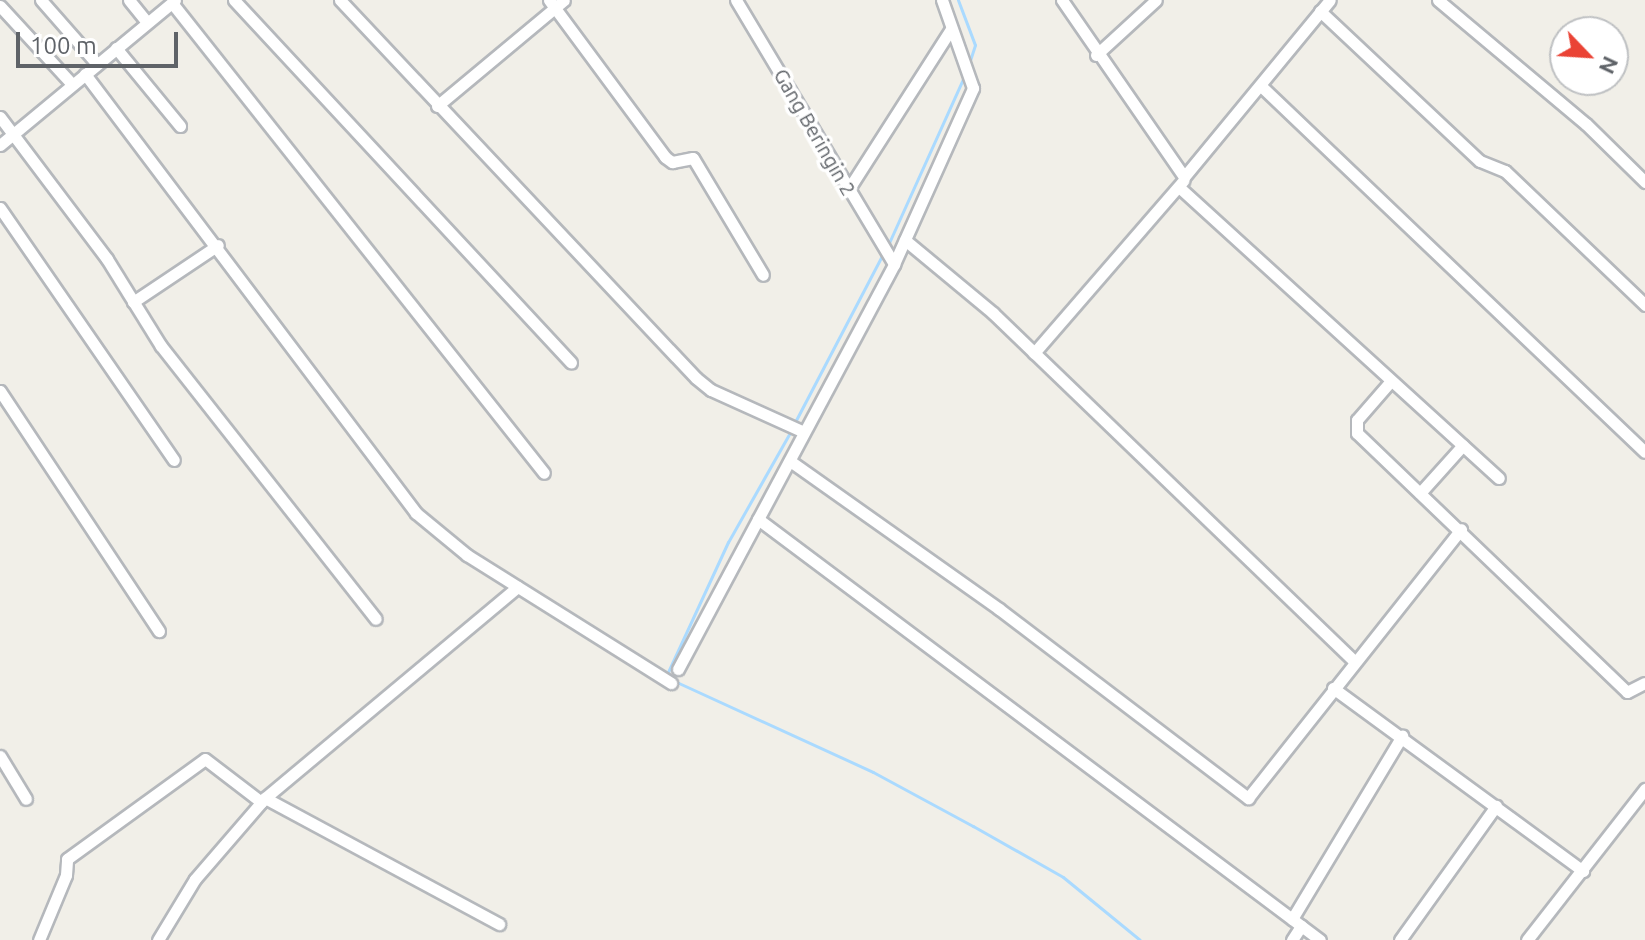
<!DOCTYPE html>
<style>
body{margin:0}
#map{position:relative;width:1645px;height:940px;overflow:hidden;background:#f1efe8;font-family:Ubuntu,sans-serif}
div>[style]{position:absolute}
.stream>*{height:3px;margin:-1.5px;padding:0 1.5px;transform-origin:1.5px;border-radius:1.5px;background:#aadaff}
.roads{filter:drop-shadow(2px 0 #b5b8bc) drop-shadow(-2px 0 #b5b8bc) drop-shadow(0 2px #b5b8bc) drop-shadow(0 -2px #b5b8bc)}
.minor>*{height:11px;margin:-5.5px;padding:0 5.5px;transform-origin:5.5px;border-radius:5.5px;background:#fff}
span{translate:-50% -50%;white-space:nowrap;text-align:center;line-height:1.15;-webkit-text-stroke:7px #fff;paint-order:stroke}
.street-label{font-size:20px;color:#5f6368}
.north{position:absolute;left:1549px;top:16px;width:80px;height:80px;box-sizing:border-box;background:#fff;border:2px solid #bfc1c3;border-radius:50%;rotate:115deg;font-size:22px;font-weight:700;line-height:32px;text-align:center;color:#5f6368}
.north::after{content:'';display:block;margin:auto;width:28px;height:36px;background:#ea4335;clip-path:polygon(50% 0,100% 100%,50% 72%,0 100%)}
.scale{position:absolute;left:16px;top:32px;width:162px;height:36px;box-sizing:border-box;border:4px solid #5f6368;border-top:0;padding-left:10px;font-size:24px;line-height:28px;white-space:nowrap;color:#5f6368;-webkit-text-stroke:6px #fff;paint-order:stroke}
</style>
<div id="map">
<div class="stream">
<i style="left:958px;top:0;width:48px;rotate:69.3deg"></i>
<i style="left:975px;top:45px;width:23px;rotate:108deg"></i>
<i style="left:888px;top:245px;width:184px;rotate:-65.7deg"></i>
<i style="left:795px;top:422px;width:192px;rotate:-62.4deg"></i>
<i style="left:792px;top:429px;width:130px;rotate:119.5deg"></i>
<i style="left:728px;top:542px;width:143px;rotate:114.8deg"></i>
<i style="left:668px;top:672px;width:7px;rotate:74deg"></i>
<i style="left:670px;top:679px;width:223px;rotate:24.6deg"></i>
<i style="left:873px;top:772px;width:114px;rotate:28.4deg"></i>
<i style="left:973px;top:826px;width:103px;rotate:29.5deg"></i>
<i style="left:1063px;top:877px;width:99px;rotate:39.3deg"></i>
</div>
<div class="roads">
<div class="minor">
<i style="left:41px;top:0;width:85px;rotate:48.8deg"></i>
<i style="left:129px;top:0;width:28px;rotate:51deg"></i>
<i style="left:234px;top:0;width:495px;rotate:47.1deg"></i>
<i style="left:340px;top:0;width:519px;rotate:46.72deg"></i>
<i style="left:696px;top:378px;width:19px;rotate:39deg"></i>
<i style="left:711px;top:390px;width:102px;rotate:24.3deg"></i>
<i style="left:549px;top:0;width:195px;rotate:53.5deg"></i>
<i style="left:665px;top:157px;width:9px;rotate:36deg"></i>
<i style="left:672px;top:162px;width:21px;rotate:-11deg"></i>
<i style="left:693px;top:158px;width:136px;rotate:59.1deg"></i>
<i style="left:736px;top:0;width:308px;rotate:59.1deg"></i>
<i style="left:1062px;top:0;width:215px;rotate:55.4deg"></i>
<i style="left:1184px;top:177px;width:229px;rotate:-50.5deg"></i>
<i style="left:1438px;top:0;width:193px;rotate:40deg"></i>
<i style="left:1586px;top:124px;width:83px;rotate:44.5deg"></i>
<i style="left:172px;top:3px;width:599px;rotate:51.64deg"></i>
<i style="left:0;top:6px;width:105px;rotate:47.3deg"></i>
<i style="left:1320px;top:11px;width:219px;rotate:43.2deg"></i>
<i style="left:1480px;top:161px;width:27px;rotate:22deg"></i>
<i style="left:1505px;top:171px;width:194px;rotate:43.7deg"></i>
<i style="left:116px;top:48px;width:101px;rotate:50.6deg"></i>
<i style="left:1096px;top:55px;width:81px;rotate:-42.5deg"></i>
<i style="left:85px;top:74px;width:550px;rotate:52.98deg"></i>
<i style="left:416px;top:513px;width:66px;rotate:39.5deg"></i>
<i style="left:467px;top:555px;width:241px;rotate:32.1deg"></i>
<i style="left:1261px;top:86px;width:530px;rotate:43.63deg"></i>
<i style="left:437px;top:106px;width:165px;rotate:-39.8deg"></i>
<i style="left:0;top:117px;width:178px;rotate:53deg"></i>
<i style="left:107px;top:259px;width:102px;rotate:58.2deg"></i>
<i style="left:161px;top:346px;width:347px;rotate:51.8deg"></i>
<i style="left:0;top:145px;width:227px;rotate:-39.6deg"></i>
<i style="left:1180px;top:188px;width:431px;rotate:42.3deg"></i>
<i style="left:848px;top:190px;width:191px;rotate:-57.4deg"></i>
<i style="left:0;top:208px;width:306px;rotate:55.4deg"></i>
<i style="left:905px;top:240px;width:114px;rotate:39.7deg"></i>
<i style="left:993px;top:313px;width:501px;rotate:43.95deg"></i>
<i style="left:133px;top:302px;width:102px;rotate:-33.8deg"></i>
<i style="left:1034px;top:353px;width:228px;rotate:-49.1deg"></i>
<i style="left:1390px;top:382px;width:50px;rotate:131deg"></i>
<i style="left:1357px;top:420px;width:13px;rotate:90deg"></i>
<i style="left:1357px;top:433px;width:374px;rotate:43.8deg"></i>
<i style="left:1627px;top:692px;width:20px;rotate:-27deg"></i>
<i style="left:0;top:391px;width:288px;rotate:56.5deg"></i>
<i style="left:790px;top:461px;width:256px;rotate:35.3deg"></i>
<i style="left:999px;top:609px;width:313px;rotate:37.2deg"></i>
<i style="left:1248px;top:798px;width:343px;rotate:-51.6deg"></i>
<i style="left:1420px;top:493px;width:64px;rotate:-48.1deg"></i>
<i style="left:758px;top:519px;width:702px;rotate:36.84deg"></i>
<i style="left:678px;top:669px;width:459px;rotate:-61.9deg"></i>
<i style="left:894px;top:264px;width:193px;rotate:-65.8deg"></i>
<i style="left:973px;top:88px;width:93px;rotate:-109.4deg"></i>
<i style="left:1333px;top:688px;width:310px;rotate:36.2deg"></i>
<i style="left:0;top:756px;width:50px;rotate:58.8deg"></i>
<i style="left:265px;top:798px;width:266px;rotate:28.3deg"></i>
<i style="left:1292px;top:919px;width:214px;rotate:-59deg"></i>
<i style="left:39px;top:940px;width:70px;rotate:-67.4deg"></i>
<i style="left:66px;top:875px;width:16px;rotate:-86deg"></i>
<i style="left:67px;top:859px;width:170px;rotate:-35.9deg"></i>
<i style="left:205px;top:759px;width:71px;rotate:37.5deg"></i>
<i style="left:158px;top:940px;width:71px;rotate:-58.8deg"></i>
<i style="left:195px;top:879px;width:107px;rotate:-49.2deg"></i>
<i style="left:265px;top:798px;width:329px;rotate:-39.9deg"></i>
<i style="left:1292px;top:940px;width:17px;rotate:-57deg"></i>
<i style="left:1400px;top:940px;width:165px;rotate:-54.4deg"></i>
<i style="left:1527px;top:940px;width:192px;rotate:-52deg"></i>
</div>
</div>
<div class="street-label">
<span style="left:815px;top:132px;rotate:60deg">Gang Beringin 2</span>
</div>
<div class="north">N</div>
<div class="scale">100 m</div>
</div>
